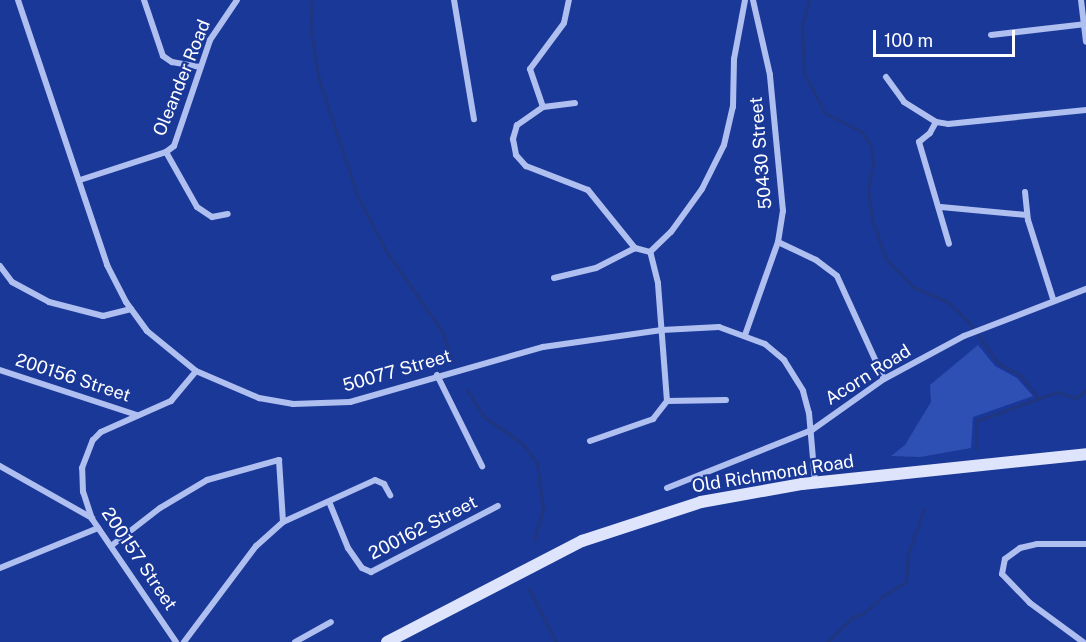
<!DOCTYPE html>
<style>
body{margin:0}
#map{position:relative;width:1086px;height:642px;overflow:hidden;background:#1a3898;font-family:"Public Sans",sans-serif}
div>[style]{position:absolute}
.green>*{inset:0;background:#2e50b5}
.stream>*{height:3px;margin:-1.5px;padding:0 1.5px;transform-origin:1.5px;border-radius:1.5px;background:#20367f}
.street>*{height:6px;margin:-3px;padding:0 3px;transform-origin:3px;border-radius:3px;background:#afbff0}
.secondary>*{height:12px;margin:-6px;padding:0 6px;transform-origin:6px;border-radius:6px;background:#dde4fb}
span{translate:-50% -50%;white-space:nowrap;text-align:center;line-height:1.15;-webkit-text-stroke:4.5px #1a3898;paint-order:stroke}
.street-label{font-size:18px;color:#fff}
.scale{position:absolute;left:873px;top:30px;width:142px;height:27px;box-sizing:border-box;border:3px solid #fff;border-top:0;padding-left:8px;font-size:18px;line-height:21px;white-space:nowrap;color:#fff;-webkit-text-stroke:4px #1a3898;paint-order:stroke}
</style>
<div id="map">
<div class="green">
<i style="clip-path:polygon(978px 345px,995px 366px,1017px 378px,1033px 396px,973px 417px,971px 448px,920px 457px,891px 456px,905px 445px,931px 402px,930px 385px)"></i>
</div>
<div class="stream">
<i style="left:312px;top:0;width:26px;rotate:94deg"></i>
<i style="left:310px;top:26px;width:55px;rotate:80.5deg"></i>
<i style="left:319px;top:80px;width:121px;rotate:71.7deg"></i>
<i style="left:357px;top:195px;width:63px;rotate:62.6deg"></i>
<i style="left:386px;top:251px;width:98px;rotate:55deg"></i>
<i style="left:442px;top:331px;width:33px;rotate:70deg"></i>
<i style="left:809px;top:0;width:28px;rotate:105deg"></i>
<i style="left:802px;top:27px;width:46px;rotate:87.5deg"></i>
<i style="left:804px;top:73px;width:45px;rotate:62.3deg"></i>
<i style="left:825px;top:113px;width:42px;rotate:27.2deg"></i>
<i style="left:862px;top:132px;width:19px;rotate:58deg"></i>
<i style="left:872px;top:148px;width:16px;rotate:86deg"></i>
<i style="left:873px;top:164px;width:26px;rotate:101deg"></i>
<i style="left:868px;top:190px;width:30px;rotate:82deg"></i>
<i style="left:872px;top:220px;width:41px;rotate:70.3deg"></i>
<i style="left:886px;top:259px;width:39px;rotate:46deg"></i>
<i style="left:913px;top:287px;width:38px;rotate:23deg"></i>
<i style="left:948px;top:302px;width:29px;rotate:44deg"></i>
<i style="left:969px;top:322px;width:50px;rotate:54.7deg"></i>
<i style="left:998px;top:363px;width:26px;rotate:29deg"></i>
<i style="left:1021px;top:376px;width:28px;rotate:52deg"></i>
<i style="left:467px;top:390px;width:31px;rotate:58deg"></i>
<i style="left:483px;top:416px;width:49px;rotate:35deg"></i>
<i style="left:523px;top:444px;width:24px;rotate:54deg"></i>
<i style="left:537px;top:463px;width:46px;rotate:82.6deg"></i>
<i style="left:543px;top:509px;width:32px;rotate:106deg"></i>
<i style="left:976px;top:449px;width:28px;rotate:-90deg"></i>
<i style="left:976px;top:421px;width:86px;rotate:-19.7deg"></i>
<i style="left:1057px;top:392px;width:20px;rotate:18deg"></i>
<i style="left:1076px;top:398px;width:13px;rotate:-39deg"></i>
<i style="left:529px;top:589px;width:59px;rotate:63deg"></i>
<i style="left:827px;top:642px;width:36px;rotate:-44deg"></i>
<i style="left:853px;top:617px;width:12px;rotate:-20deg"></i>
<i style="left:864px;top:613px;width:27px;rotate:-42deg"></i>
<i style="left:884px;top:595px;width:26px;rotate:-31deg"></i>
<i style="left:906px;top:582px;width:28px;rotate:-86deg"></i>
<i style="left:908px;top:554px;width:48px;rotate:-70.4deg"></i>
</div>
<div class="street">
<i style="left:18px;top:0;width:280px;rotate:71.4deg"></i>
<i style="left:107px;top:265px;width:42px;rotate:62.8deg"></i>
<i style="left:126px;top:302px;width:36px;rotate:54deg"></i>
<i style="left:147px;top:331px;width:63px;rotate:39.2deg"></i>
<i style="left:196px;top:371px;width:69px;rotate:23.2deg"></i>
<i style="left:259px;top:398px;width:35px;rotate:10deg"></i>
<i style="left:293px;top:404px;width:57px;rotate:-2deg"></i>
<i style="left:350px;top:402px;width:201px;rotate:-15.9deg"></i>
<i style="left:543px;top:347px;width:120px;rotate:-8.1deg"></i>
<i style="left:662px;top:330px;width:57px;rotate:-3deg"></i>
<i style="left:719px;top:327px;width:49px;rotate:20.3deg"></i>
<i style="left:765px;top:344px;width:25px;rotate:40deg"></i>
<i style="left:784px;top:360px;width:36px;rotate:58deg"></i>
<i style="left:803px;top:391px;width:23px;rotate:75deg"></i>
<i style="left:809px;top:413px;width:69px;rotate:85deg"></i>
<i style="left:144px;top:0;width:59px;rotate:71.3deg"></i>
<i style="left:163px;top:56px;width:11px;rotate:34deg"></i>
<i style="left:172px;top:62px;width:28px;rotate:10deg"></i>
<i style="left:454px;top:0;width:121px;rotate:80.5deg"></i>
<i style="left:1081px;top:0;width:42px;rotate:83.2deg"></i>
<i style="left:991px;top:35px;width:96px;rotate:-6.6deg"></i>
<i style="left:886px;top:77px;width:31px;rotate:54deg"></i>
<i style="left:904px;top:102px;width:38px;rotate:32deg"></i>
<i style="left:936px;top:122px;width:12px;rotate:9deg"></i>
<i style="left:948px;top:124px;width:139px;rotate:-5.8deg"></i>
<i style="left:575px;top:103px;width:32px;rotate:173deg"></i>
<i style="left:543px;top:107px;width:32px;rotate:145deg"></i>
<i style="left:517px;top:125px;width:15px;rotate:106deg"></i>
<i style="left:513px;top:139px;width:16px;rotate:79deg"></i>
<i style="left:516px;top:155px;width:15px;rotate:48deg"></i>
<i style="left:526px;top:166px;width:66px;rotate:21.2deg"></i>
<i style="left:588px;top:190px;width:75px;rotate:51deg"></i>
<i style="left:635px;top:248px;width:16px;rotate:15deg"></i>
<i style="left:543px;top:107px;width:40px;rotate:-108.9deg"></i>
<i style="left:530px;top:69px;width:57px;rotate:-53.5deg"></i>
<i style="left:564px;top:23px;width:24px;rotate:-78deg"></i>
<i style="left:936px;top:122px;width:13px;rotate:119deg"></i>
<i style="left:930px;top:133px;width:14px;rotate:141deg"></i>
<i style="left:919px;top:142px;width:106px;rotate:73.6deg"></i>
<i style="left:166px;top:152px;width:63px;rotate:60.6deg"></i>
<i style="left:197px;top:207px;width:18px;rotate:34deg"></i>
<i style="left:212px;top:217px;width:16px;rotate:-11deg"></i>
<i style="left:80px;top:180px;width:90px;rotate:-18deg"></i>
<i style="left:166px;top:152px;width:10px;rotate:-37deg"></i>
<i style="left:174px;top:146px;width:112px;rotate:-71.2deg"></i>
<i style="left:210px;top:40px;width:48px;rotate:-56deg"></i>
<i style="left:1025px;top:192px;width:28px;rotate:84deg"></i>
<i style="left:1028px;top:220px;width:83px;rotate:72.4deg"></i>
<i style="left:941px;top:207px;width:86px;rotate:5.3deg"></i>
<i style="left:778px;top:242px;width:42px;rotate:25.3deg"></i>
<i style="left:816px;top:260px;width:26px;rotate:37deg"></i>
<i style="left:837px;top:276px;width:113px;rotate:65.5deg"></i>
<i style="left:650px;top:252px;width:29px;rotate:-44deg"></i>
<i style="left:671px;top:232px;width:53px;rotate:-54.2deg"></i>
<i style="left:702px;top:189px;width:49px;rotate:-63.4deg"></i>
<i style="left:724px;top:145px;width:39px;rotate:-77deg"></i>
<i style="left:733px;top:107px;width:48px;rotate:-88.8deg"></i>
<i style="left:734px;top:59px;width:60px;rotate:-79.4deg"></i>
<i style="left:0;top:266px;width:20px;rotate:53deg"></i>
<i style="left:12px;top:282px;width:42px;rotate:28.4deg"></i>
<i style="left:49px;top:302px;width:56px;rotate:14.5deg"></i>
<i style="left:103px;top:316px;width:29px;rotate:-14deg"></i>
<i style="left:554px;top:278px;width:43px;rotate:-13.4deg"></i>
<i style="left:596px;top:268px;width:44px;rotate:-27.1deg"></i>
<i style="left:745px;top:335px;width:99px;rotate:-70.5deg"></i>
<i style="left:778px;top:242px;width:31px;rotate:-81deg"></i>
<i style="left:783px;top:211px;width:137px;rotate:-95.5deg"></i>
<i style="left:770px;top:75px;width:77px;rotate:-102.8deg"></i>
<i style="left:0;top:370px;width:144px;rotate:18.2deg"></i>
<i style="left:437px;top:375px;width:102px;rotate:63.7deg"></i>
<i style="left:667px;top:401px;width:59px;rotate:-1deg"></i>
<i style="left:590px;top:441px;width:67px;rotate:-19.2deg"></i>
<i style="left:653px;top:419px;width:23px;rotate:-52deg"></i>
<i style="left:667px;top:401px;width:118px;rotate:-94.4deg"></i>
<i style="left:658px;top:283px;width:32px;rotate:-104deg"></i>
<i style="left:0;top:466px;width:106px;rotate:29.5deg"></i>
<i style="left:667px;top:488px;width:156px;rotate:-21.8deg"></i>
<i style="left:812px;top:430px;width:88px;rotate:-35.3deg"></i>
<i style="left:884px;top:379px;width:91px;rotate:-28.3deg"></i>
<i style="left:964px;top:336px;width:131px;rotate:-21.1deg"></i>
<i style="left:330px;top:504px;width:48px;rotate:67.8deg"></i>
<i style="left:348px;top:548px;width:24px;rotate:55deg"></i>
<i style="left:362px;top:568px;width:10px;rotate:24deg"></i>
<i style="left:371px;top:572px;width:143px;rotate:-27.5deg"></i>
<i style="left:283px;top:522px;width:101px;rotate:-24.5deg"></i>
<i style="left:375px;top:480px;width:10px;rotate:24deg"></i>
<i style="left:384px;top:484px;width:13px;rotate:61deg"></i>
<i style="left:111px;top:546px;width:62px;rotate:-37.8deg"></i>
<i style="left:160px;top:508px;width:55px;rotate:-30.8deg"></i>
<i style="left:207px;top:480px;width:75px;rotate:-15.5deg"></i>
<i style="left:279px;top:460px;width:62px;rotate:86.3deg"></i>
<i style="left:283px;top:522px;width:36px;rotate:138deg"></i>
<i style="left:256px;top:546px;width:120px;rotate:126.9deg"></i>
<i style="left:0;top:568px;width:106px;rotate:-22.2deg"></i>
<i style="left:176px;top:642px;width:149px;rotate:-124.3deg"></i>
<i style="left:92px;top:519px;width:28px;rotate:-108deg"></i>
<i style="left:83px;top:492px;width:24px;rotate:-92deg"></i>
<i style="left:82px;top:468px;width:30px;rotate:-69deg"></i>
<i style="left:93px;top:440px;width:11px;rotate:-45deg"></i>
<i style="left:101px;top:432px;width:77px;rotate:-23.9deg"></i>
<i style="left:171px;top:401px;width:39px;rotate:-50deg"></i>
<i style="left:295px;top:642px;width:41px;rotate:-29.1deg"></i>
<i style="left:1083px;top:642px;width:66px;rotate:-143.7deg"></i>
<i style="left:1030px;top:603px;width:40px;rotate:-134deg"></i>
<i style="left:1002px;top:574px;width:15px;rotate:-79deg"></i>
<i style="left:1005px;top:559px;width:19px;rotate:-36deg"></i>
<i style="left:1020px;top:548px;width:17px;rotate:-13deg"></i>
<i style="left:1037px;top:544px;width:49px"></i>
</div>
<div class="secondary">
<i style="left:387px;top:642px;width:220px;rotate:-27.4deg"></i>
<i style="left:582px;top:541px;width:125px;rotate:-18.1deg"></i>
<i style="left:701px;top:502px;width:103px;rotate:-10.1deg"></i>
<i style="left:802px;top:484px;width:286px;rotate:-6deg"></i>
</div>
<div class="street-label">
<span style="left:182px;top:78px;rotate:-68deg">Oleander Road</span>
<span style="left:761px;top:153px;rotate:-95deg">50430 Street</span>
<span style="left:397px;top:371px;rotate:-16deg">50077 Street</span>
<span style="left:868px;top:375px;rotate:-32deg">Acorn Road</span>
<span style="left:73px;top:378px;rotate:18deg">200156 Street</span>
<span style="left:773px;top:474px;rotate:-9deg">Old Richmond Road</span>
<span style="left:423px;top:528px;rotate:-27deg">200162 Street</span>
<span style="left:139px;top:559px;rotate:56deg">200157 Street</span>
</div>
<div class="scale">100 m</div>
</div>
